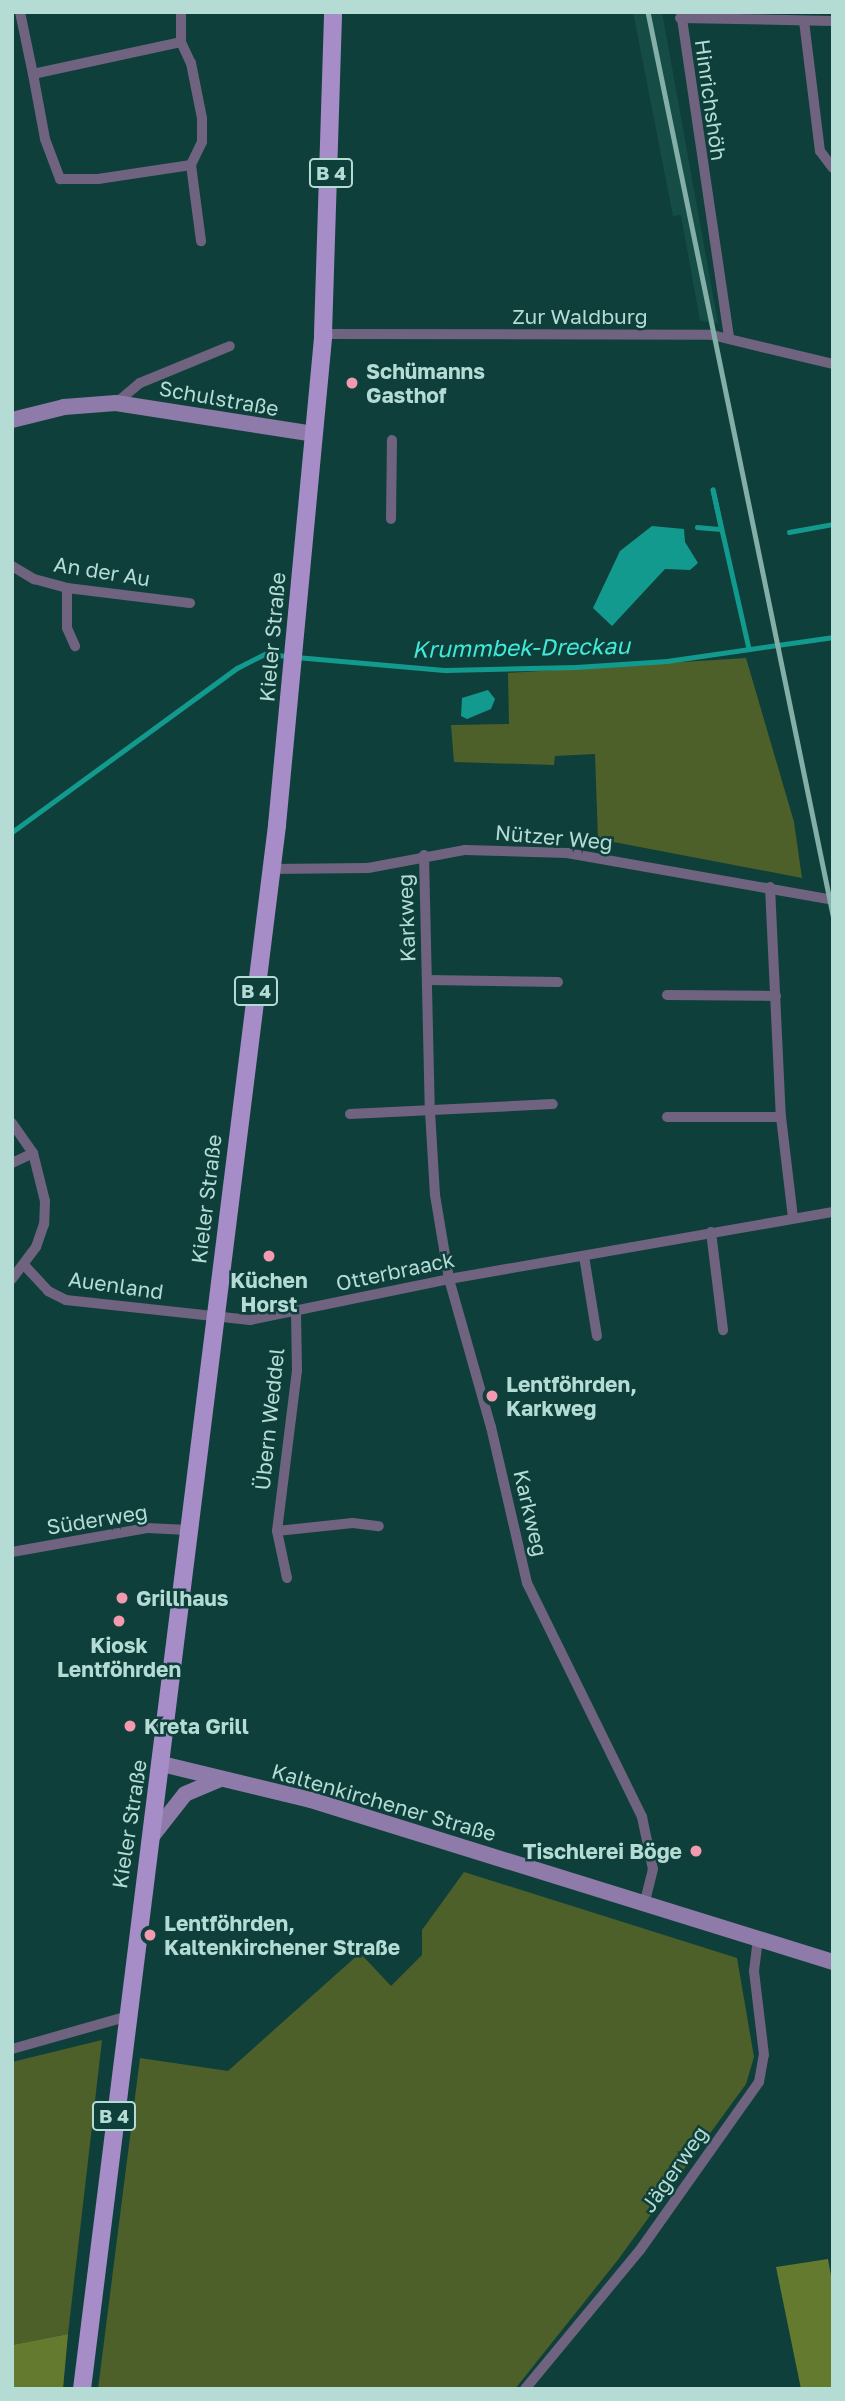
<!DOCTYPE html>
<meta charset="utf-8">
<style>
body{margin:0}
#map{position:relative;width:845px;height:2401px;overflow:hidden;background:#0f3f3a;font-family:"Golos Text",sans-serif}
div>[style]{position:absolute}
.built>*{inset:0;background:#154c46}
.green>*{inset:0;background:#4e6029}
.forest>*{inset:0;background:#647b2f}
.water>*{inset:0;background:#139a8e}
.stream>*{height:4.5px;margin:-2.25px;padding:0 2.25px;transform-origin:2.25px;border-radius:2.25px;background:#139a8e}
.street>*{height:10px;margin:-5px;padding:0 5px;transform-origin:5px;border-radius:5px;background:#6f6380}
.secondary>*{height:16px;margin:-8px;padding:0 8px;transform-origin:8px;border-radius:8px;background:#8f7ba9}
.primary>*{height:18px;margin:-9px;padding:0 9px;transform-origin:9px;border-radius:9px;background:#a78dc8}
.rail>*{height:4.5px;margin:-2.25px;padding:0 2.25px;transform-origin:2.25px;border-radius:2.25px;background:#84aea8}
.dots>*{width:19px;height:19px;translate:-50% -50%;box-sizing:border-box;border:4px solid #0f3f3a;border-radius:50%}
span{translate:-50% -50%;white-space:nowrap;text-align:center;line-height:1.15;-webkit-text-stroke:5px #0f3f3a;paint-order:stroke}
.shield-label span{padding:2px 5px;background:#0f3f3a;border:2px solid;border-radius:5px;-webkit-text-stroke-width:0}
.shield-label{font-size:19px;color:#b4dcd5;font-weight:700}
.street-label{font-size:21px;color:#b4dcd5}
.poi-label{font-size:21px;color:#b4dcd5;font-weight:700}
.left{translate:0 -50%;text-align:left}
.right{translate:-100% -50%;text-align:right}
.water-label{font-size:23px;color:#41ead8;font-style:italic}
.frame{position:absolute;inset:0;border:14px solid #b4dcd5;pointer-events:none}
</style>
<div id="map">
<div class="built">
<i style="clip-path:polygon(633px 12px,662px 12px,718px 323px,700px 321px,681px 215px,673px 216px)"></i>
</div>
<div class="green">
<i style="clip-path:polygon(746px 658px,794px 822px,802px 878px,598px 839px,595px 754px,555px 756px,554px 765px,454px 762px,451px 725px,509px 724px,508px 673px)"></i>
<i style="clip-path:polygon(464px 1872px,737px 1958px,754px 2057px,746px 2084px,617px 2261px,515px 2389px,98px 2389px,140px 2058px,228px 2071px,360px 1953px,391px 1986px,422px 1955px,422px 1930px)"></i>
<i style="clip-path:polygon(102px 2040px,68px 2334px,12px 2345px,12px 2062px)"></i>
</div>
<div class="forest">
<i style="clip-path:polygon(828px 2259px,833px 2287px,833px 2389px,801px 2389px,776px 2267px)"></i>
<i style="clip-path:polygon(68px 2334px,63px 2389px,12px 2389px,12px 2345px)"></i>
</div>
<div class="water">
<i style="clip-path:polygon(652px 526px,684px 529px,685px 542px,698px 563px,690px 570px,665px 569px,612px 626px,593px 608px,620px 551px)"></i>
<i style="clip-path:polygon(488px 690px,495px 699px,491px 709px,467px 719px,461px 716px,462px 698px)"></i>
</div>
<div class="stream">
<i style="left:697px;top:527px;width:24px;rotate:5deg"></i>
<i style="left:721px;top:529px;width:40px;rotate:-102deg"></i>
<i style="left:713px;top:490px;width:163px;rotate:77.2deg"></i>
<i style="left:789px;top:532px;width:45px;rotate:-10.3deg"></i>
<i style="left:296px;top:657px;width:151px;rotate:5deg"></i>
<i style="left:446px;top:670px;width:130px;rotate:-1.3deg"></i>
<i style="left:576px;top:667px;width:91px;rotate:-3.8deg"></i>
<i style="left:667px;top:661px;width:168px;rotate:-8.2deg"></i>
<i style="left:12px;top:832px;width:278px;rotate:-36.1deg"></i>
<i style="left:237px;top:668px;width:31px;rotate:-27deg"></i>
<i style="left:265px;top:654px;width:22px;rotate:5deg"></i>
</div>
<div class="street">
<i style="left:20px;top:12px;width:63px;rotate:78.2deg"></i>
<i style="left:33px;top:74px;width:151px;rotate:-12.2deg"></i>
<i style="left:181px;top:42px;width:23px;rotate:65deg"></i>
<i style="left:191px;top:63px;width:56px;rotate:78.7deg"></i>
<i style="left:202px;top:118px;width:24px;rotate:90deg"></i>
<i style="left:202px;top:142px;width:25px;rotate:116deg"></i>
<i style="left:191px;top:165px;width:77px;rotate:82.5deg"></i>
<i style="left:181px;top:12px;width:30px;rotate:90deg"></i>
<i style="left:681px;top:12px;width:330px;rotate:81.6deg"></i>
<i style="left:680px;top:18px;width:153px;rotate:1.1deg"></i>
<i style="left:804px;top:21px;width:131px;rotate:83deg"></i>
<i style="left:820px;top:151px;width:21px;rotate:53deg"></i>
<i style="left:33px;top:74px;width:66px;rotate:79.5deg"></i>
<i style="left:45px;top:139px;width:43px;rotate:69.4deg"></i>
<i style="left:60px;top:179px;width:38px"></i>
<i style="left:98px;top:179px;width:94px;rotate:-8.6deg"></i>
<i style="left:323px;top:334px;width:389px;rotate:0.1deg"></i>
<i style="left:712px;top:335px;width:124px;rotate:13.5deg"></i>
<i style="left:116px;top:403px;width:31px;rotate:-40deg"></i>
<i style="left:140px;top:383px;width:97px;rotate:-22.3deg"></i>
<i style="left:391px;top:519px;width:79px;rotate:-89.3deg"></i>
<i style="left:12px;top:566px;width:26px;rotate:31deg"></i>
<i style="left:34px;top:579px;width:34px;rotate:15deg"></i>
<i style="left:67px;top:588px;width:124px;rotate:7deg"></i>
<i style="left:67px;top:588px;width:40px;rotate:90deg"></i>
<i style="left:67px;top:628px;width:20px;rotate:66deg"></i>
<i style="left:424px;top:855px;width:256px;rotate:88.7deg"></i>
<i style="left:430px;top:1111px;width:84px;rotate:86.6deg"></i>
<i style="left:435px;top:1195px;width:85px;rotate:80.5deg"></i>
<i style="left:449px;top:1279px;width:154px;rotate:74.2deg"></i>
<i style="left:491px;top:1427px;width:160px;rotate:77deg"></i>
<i style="left:527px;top:1583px;width:261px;rotate:63.8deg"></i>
<i style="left:642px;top:1817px;width:53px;rotate:78.1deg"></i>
<i style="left:653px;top:1869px;width:34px;rotate:104deg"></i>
<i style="left:271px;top:869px;width:97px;rotate:-0.6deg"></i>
<i style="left:368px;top:868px;width:99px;rotate:-10.5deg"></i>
<i style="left:465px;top:850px;width:102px;rotate:1.7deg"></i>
<i style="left:567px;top:853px;width:270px;rotate:10deg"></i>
<i style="left:770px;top:887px;width:230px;rotate:87.3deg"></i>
<i style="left:781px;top:1117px;width:101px;rotate:83.2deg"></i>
<i style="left:428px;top:980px;width:130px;rotate:0.9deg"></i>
<i style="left:667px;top:995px;width:109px;rotate:0.5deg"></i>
<i style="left:350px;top:1114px;width:203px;rotate:-2.8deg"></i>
<i style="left:667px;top:1117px;width:114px"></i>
<i style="left:12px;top:1123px;width:37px;rotate:55deg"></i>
<i style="left:33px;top:1153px;width:49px;rotate:76deg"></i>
<i style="left:45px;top:1201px;width:23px;rotate:92deg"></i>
<i style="left:44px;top:1224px;width:24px;rotate:109deg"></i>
<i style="left:36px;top:1247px;width:40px;rotate:127deg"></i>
<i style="left:12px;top:1163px;width:23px;rotate:-25deg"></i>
<i style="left:711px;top:1232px;width:99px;rotate:83deg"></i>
<i style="left:584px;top:1256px;width:81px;rotate:80.8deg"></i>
<i style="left:25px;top:1266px;width:34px;rotate:47deg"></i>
<i style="left:48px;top:1291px;width:20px;rotate:27deg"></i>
<i style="left:66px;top:1300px;width:185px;rotate:6.2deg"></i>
<i style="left:250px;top:1320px;width:203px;rotate:-11.6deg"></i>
<i style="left:449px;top:1279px;width:390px;rotate:-9.9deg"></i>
<i style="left:277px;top:1531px;width:76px;rotate:-6deg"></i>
<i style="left:353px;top:1523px;width:26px;rotate:7deg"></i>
<i style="left:12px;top:1552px;width:137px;rotate:-10.1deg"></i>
<i style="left:147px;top:1528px;width:41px;rotate:2.8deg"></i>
<i style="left:287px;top:1578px;width:48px;rotate:-102deg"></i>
<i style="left:277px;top:1531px;width:162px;rotate:-82.9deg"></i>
<i style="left:297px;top:1370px;width:59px;rotate:-91deg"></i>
<i style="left:12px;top:2049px;width:117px;rotate:-15.8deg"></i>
<i style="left:525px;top:2389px;width:180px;rotate:-50.4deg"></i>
<i style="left:640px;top:2250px;width:206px;rotate:-54.7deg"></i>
<i style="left:759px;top:2082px;width:27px;rotate:-80deg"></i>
<i style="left:764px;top:2055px;width:85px;rotate:-96.8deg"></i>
<i style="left:754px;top:1971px;width:32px;rotate:-83deg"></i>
</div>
<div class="secondary">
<i style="left:12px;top:420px;width:54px;rotate:-14deg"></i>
<i style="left:64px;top:407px;width:52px;rotate:-4.4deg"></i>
<i style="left:116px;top:403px;width:200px;rotate:8.9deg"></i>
<i style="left:162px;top:1764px;width:153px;rotate:13.6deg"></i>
<i style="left:311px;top:1800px;width:547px;rotate:17.24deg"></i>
<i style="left:152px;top:1836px;width:53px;rotate:-51.8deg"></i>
<i style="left:185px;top:1794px;width:38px;rotate:-23deg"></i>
</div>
<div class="primary">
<i style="left:82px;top:2389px;width:1576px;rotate:-82.89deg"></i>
<i style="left:277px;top:825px;width:493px;rotate:-84.6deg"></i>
<i style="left:323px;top:334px;width:322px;rotate:-88.2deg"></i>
</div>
<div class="rail">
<i style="left:648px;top:12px;width:922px;rotate:78.42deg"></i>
</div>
<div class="dots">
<i style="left:352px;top:383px;background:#f29aaf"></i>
<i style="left:269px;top:1256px;background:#f29aaf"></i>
<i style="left:492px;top:1396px;background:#f29aaf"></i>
<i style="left:122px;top:1598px;background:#f29aaf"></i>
<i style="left:119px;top:1621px;background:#f29aaf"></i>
<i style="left:130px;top:1726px;background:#f29aaf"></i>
<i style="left:696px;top:1851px;background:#f29aaf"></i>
<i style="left:150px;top:1935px;background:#f29aaf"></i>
</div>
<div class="shield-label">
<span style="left:331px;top:173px">B 4</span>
<span style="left:256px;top:991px">B 4</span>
<span style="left:114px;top:2116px">B 4</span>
</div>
<div class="street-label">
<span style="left:711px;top:100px;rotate:82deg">Hinrichshöh</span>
<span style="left:580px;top:316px">Zur Waldburg</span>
<span style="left:219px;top:398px;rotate:10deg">Schulstraße</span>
<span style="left:102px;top:571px;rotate:9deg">An der Au</span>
<span style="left:272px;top:637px;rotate:-85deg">Kieler Straße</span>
<span style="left:554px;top:837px;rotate:5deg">Nützer Weg</span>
<span style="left:406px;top:918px;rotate:-92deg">Karkweg</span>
<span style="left:206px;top:1199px;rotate:-83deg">Kieler Straße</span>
<span style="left:395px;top:1271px;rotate:-12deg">Otterbraack</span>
<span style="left:116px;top:1285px;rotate:8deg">Auenland</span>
<span style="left:269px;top:1419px;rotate:-84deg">Übern Weddel</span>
<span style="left:531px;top:1513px;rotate:77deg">Karkweg</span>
<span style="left:97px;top:1519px;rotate:-9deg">Süderweg</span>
<span style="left:384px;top:1802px;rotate:16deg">Kaltenkirchener Straße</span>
<span style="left:129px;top:1824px;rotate:-81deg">Kieler Straße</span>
<span style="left:674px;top:2169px;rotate:-55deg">Jägerweg</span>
</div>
<div class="poi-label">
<span class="left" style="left:366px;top:383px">Schümanns<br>Gasthof</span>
<span style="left:269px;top:1292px">Küchen<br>Horst</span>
<span class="left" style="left:506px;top:1396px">Lentföhrden,<br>Karkweg</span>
<span class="left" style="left:136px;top:1598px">Grillhaus</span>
<span style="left:119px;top:1657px">Kiosk<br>Lentföhrden</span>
<span class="left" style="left:144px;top:1726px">Kreta Grill</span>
<span class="right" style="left:682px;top:1851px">Tischlerei Böge</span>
<span class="left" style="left:164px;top:1935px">Lentföhrden,<br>Kaltenkirchener Straße</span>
</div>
<div class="water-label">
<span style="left:521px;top:647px;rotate:-1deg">Krummbek-Dreckau</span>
</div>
<div class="frame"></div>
</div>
